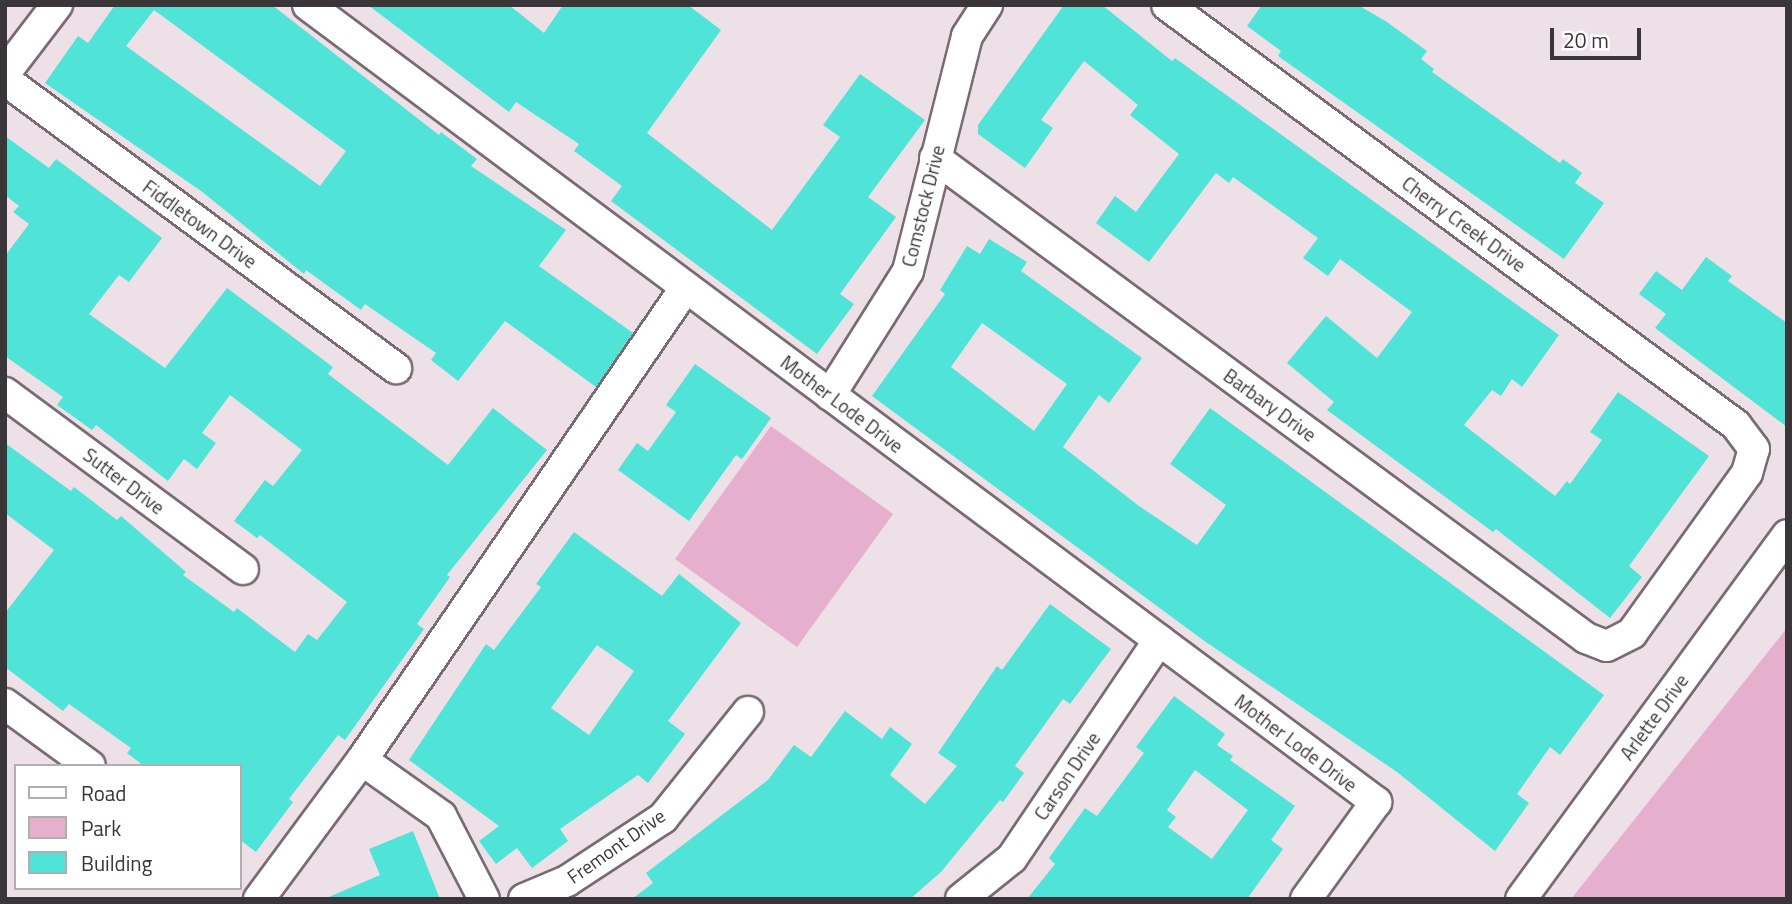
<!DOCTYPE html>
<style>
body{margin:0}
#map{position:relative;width:1792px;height:904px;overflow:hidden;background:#ede0e7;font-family:"Titillium Web",sans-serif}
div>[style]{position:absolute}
.green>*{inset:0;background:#e6afcd}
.building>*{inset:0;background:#50e4d8}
.roads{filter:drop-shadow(2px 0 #786c72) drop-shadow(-2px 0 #786c72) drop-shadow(0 2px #786c72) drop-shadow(0 -2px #786c72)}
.minor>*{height:30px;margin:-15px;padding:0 15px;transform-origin:15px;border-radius:15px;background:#fff}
span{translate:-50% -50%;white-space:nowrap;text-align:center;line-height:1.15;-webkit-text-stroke:5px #fff;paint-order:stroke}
.street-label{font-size:19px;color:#3a3538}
.frame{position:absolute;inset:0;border:7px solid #3a3538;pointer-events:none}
.legend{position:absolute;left:14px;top:764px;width:228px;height:126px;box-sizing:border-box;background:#fff;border:2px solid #b0aeaf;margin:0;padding:9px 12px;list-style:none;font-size:21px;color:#3a3538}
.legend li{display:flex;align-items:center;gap:14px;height:35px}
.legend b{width:35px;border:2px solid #b0aeaf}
.scale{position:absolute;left:1550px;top:28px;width:91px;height:32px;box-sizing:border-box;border:4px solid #3a3538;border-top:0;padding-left:9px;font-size:21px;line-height:24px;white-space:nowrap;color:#3a3538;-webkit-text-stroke:5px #fff;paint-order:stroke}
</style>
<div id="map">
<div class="green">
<i style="clip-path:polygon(771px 426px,893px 514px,797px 647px,675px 559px)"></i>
<i style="clip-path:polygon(1787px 628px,1787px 899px,1571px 899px)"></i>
</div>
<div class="building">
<i style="clip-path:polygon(evenodd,115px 5px,272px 5px,439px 135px,441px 132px,477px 159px,471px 166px,566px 230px,539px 266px,633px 333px,596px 387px,505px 321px,458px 381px,431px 360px,436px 353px,365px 304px,361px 310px,306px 270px,304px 274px,201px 191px,45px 83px,78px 36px,88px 43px,115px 5px,154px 10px,346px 151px,320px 186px,126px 46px,154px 10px)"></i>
<i style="clip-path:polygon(368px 5px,509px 5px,544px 33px,563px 5px,688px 5px,721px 30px,647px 133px,772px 230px,840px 137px,823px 125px,860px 74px,925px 120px,868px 197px,896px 217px,840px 294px,854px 304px,817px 354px,611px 201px,622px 186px,574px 151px,579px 144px,516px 102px,509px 112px)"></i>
<i style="clip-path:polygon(1064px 5px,1102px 5px,1172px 61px,1175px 58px,1559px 335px,1522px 387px,1512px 379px,1501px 396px,1492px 390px,1464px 425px,1555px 496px,1567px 481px,1570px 484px,1602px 440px,1590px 432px,1618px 392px,1709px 456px,1629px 566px,1642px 577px,1610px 618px,1496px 529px,1493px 532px,1327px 410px,1334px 402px,1287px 363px,1326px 316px,1377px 358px,1412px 312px,1340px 259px,1328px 276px,1303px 258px,1318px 238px,1233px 177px,1229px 183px,1216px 173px,1149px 262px,1096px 223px,1115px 196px,1136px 212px,1179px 154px,1130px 115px,1138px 105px,1084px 61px,1041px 120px,1053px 128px,1025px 168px,978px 134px,978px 125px)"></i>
<i style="clip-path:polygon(1262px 5px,1358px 5px,1387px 22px,1427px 51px,1421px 59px,1434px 69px,1432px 72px,1560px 163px,1563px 159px,1582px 173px,1575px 183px,1604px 203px,1564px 259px,1278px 56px,1281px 51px,1247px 26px)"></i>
<i style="clip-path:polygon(5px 136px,49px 168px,56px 159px,162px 238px,129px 282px,119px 275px,89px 314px,165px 368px,227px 288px,333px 367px,328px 374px,448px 465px,493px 408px,547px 450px,447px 575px,450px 577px,417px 624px,424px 629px,345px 740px,338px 735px,289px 799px,293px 802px,256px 852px,240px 840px,240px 766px,144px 766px,127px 753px,131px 748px,69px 704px,63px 711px,5px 667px,5px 613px,54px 550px,5px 513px,5px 443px,71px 491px,74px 487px,117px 520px,121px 516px,186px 572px,183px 575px,234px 612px,237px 608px,295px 652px,308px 634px,317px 640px,347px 602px,260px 535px,257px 538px,234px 521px,265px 480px,273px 486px,302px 450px,230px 395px,202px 433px,216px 443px,197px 469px,184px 459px,168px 481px,96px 425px,92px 430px,57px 405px,63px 397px,5px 356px,5px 256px,29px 224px,13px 212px,19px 206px,5px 195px)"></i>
<i style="clip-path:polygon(evenodd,989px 239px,1027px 262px,1021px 271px,1142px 358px,1109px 403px,1099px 395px,1063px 447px,1139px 506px,1197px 545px,1226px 505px,1170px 464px,1210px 408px,1604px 695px,1560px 755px,1550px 747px,1517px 794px,1529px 803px,1495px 851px,1397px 772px,1203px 640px,872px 396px,945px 294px,940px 290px,967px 246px,980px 254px,989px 239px,982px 323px,1067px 384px,1034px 431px,951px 367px,982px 323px)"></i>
<i style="clip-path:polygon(1706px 257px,1732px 276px,1728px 281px,1787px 323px,1787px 427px,1655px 328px,1666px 314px,1639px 294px,1656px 271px,1682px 290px)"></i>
<i style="clip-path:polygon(695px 364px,771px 418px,742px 459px,736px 455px,689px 521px,618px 470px,637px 443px,648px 451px,676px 412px,666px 405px)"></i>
<i style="clip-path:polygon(evenodd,574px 532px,662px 596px,679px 574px,741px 623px,668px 721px,685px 734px,648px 783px,638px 775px,560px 829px,568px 841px,532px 868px,517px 848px,496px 864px,479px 841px,499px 826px,409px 760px,486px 644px,494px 650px,541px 587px,536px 584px,574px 532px,597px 645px,634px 671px,589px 735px,551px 708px,597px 645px)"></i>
<i style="clip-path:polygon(1050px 604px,1111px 649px,1070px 704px,1063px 699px,1015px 766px,1024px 773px,1003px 802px,1000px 800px,941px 872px,910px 899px,632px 899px,653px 883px,646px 873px,768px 780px,794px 745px,811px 757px,845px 711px,882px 739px,890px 727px,912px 744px,890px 775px,925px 804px,957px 766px,938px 753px,997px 666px,1002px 670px)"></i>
<i style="clip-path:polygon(evenodd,1174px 696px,1225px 734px,1217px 745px,1233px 756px,1230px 760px,1295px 806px,1271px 840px,1283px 849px,1247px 899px,1027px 899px,1055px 864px,1049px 858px,1085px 808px,1097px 816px,1144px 753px,1136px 747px,1174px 696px,1195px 770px,1248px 810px,1212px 859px,1168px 827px,1176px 817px,1167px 810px,1195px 770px)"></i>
<i style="clip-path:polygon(413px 831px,440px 899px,324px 899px,380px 875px,369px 849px)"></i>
</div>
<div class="roads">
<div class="minor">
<i style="left:308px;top:5px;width:1333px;rotate:36.73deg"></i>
<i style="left:1376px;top:802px;width:120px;rotate:125.8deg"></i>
<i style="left:5px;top:73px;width:86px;rotate:-52.6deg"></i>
<i style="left:5px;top:80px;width:486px;rotate:36.4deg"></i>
<i style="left:935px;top:158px;width:809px;rotate:36.4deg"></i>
<i style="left:1586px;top:638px;width:22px;rotate:21deg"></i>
<i style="left:1607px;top:646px;width:28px;rotate:-27deg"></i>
<i style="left:1632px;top:633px;width:197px;rotate:-54.3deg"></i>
<i style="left:1747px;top:473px;width:25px;rotate:-74deg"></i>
<i style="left:1754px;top:449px;width:30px;rotate:-127deg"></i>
<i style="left:1736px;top:425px;width:707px;rotate:-143.57deg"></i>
<i style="left:5px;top:393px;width:296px;rotate:36.5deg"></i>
<i style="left:830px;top:395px;width:146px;rotate:-57.8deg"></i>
<i style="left:908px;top:271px;width:242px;rotate:-75.9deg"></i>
<i style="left:967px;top:36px;width:37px;rotate:-57deg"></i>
<i style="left:5px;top:704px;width:105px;rotate:36.1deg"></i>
<i style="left:362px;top:760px;width:97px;rotate:35.3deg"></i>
<i style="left:441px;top:816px;width:93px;rotate:62.6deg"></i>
<i style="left:259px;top:899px;width:173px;rotate:-53.5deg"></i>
<i style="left:362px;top:760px;width:573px;rotate:-55.59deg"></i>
<i style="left:524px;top:899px;width:47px;rotate:-22.7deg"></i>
<i style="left:567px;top:881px;width:115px;rotate:-33.3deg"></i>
<i style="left:663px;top:818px;width:136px;rotate:-51.3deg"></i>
<i style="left:961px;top:899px;width:65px;rotate:-38.8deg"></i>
<i style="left:1012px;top:858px;width:263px;rotate:-56deg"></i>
<i style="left:1521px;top:899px;width:451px;rotate:-53.8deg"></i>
</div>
</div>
<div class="street-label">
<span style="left:923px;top:206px;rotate:-76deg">Comstock Drive</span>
<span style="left:200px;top:224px;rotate:36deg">Fiddletown Drive</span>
<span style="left:1464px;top:224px;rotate:36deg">Cherry Creek Drive</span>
<span style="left:842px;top:404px;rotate:37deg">Mother Lode Drive</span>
<span style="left:1270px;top:405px;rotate:36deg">Barbary Drive</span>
<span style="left:124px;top:481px;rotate:37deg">Sutter Drive</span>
<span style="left:1654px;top:717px;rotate:-54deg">Arlette Drive</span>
<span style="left:1296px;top:743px;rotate:37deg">Mother Lode Drive</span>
<span style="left:1067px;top:776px;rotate:-56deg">Carson Drive</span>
<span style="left:616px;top:846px;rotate:-35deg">Fremont Drive</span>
</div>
<div class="frame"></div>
<ul class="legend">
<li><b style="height:9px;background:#fff"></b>Road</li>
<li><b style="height:19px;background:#e6afcd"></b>Park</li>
<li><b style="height:19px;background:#50e4d8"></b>Building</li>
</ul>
<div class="scale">20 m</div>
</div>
